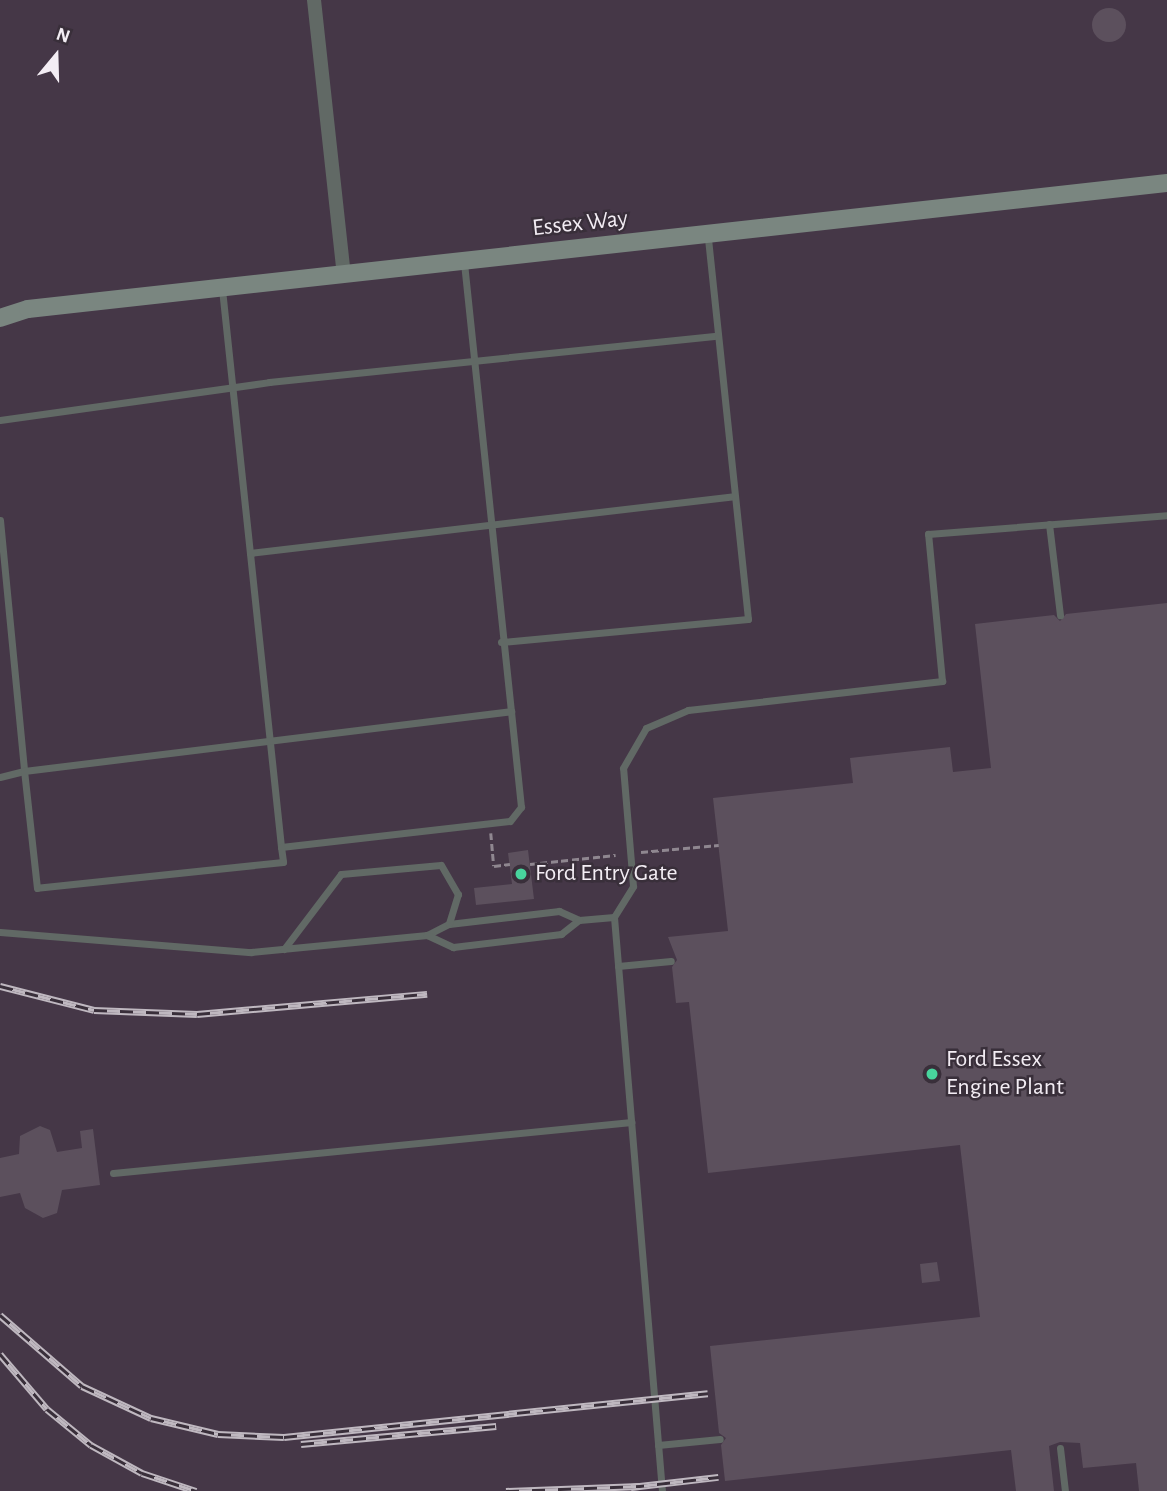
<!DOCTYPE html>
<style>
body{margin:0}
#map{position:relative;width:1167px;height:1491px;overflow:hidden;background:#392f3a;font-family:"Alegreya Sans",sans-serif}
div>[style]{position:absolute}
.built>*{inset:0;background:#453747}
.building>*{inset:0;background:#5c505d}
.round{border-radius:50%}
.path>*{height:2.5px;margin-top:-1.25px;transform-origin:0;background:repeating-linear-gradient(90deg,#8f8790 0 7px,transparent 0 10.5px)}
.lane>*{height:7px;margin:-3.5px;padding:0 3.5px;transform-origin:3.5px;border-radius:3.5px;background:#616965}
.street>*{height:14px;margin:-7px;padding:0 7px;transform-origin:7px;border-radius:7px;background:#616965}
.secondary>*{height:18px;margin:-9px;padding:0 9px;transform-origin:9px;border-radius:9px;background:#7a8680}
.rail>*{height:7px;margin-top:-3.5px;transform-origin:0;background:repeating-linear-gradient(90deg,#392f3a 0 13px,#bfb8c0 0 26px);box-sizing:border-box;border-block:2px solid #bfb8c0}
.dots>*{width:19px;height:19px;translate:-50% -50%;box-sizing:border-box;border:4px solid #392f3a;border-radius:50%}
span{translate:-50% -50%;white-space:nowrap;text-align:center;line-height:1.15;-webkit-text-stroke:5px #392f3a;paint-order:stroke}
.street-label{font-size:24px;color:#f3edf4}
.poi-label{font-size:24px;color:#f3edf4}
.left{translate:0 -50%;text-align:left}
.north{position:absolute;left:21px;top:21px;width:70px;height:70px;-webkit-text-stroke:5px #392f3a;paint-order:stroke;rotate:19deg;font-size:19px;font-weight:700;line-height:28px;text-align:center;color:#f3edf4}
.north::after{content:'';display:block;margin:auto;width:24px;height:32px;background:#f3edf4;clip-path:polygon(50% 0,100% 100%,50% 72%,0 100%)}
</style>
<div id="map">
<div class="built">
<i style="clip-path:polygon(0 0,1167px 0,1167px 1491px,0 1491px)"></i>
</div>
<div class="building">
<i class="round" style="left:1092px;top:8px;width:34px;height:34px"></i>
<i style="clip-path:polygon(1167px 603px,1167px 1491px,1139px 1491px,1136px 1463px,1083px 1468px,1080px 1443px,1060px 1442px,1049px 1446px,1054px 1491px,1016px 1491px,1011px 1450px,725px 1481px,721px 1445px,726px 1438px,719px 1433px,710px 1346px,980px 1317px,960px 1145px,708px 1173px,689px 1002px,676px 1003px,672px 967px,677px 960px,668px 937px,728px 931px,713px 798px,853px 783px,850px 758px,950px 747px,953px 772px,991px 768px,975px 624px,1054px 615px,1060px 621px,1066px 614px)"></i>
<i style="clip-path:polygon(528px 850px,534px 899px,476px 905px,474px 888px,512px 884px,508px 853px)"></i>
<i style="clip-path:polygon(40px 1126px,50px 1130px,57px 1152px,82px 1148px,80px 1131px,93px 1129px,100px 1185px,62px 1190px,57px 1213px,43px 1218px,25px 1208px,20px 1193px,0 1197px,0 1158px,19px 1154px,20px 1136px)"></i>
<i style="clip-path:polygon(937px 1262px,940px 1281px,922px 1283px,920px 1264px)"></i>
</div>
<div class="path">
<i style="left:491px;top:833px;width:33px;rotate:85deg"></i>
<i style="left:494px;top:866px;width:16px;rotate:-7deg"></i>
<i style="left:641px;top:852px;width:78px;rotate:-5.1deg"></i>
<i style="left:530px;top:864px;width:86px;rotate:-6deg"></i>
</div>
<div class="lane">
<i style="left:222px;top:289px;width:561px;rotate:83.96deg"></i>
<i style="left:281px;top:847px;width:230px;rotate:-6.5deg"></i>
<i style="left:510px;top:821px;width:18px;rotate:-52deg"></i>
<i style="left:521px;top:807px;width:547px;rotate:-95.98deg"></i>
<i style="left:0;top:420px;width:272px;rotate:-8deg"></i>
<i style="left:269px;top:382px;width:450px;rotate:-5.9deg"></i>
<i style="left:0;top:520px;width:252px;rotate:84.5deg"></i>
<i style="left:24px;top:771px;width:25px;rotate:166deg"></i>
<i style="left:1049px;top:524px;width:92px;rotate:83.1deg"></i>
<i style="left:250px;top:553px;width:485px;rotate:-6.7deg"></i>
<i style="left:501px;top:642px;width:248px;rotate:-5.3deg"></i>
<i style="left:748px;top:619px;width:385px;rotate:-96deg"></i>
<i style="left:281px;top:847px;width:15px;rotate:82deg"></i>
<i style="left:283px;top:862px;width:247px;rotate:174deg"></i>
<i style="left:37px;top:888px;width:118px;rotate:-96.3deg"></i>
<i style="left:24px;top:771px;width:491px;rotate:-7deg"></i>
<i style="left:614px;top:917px;width:576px;rotate:85.22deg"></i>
<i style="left:0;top:932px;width:252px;rotate:4.6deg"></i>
<i style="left:251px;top:952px;width:177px;rotate:-5.5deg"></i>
<i style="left:427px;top:935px;width:25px;rotate:-27deg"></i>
<i style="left:449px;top:924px;width:111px;rotate:-6.7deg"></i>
<i style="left:559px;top:911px;width:22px;rotate:24deg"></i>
<i style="left:579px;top:920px;width:35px;rotate:-5deg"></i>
<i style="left:614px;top:917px;width:36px;rotate:-58deg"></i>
<i style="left:633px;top:886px;width:118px;rotate:-94.8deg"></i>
<i style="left:623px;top:768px;width:46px;rotate:-60.1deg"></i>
<i style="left:646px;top:728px;width:46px;rotate:-23.2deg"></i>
<i style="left:688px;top:710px;width:256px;rotate:-6.5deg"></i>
<i style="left:942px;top:681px;width:148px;rotate:-95.4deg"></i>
<i style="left:928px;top:534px;width:240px;rotate:-4.5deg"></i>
<i style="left:427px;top:935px;width:29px;rotate:25deg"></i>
<i style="left:453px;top:947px;width:109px;rotate:-6.9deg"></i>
<i style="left:561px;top:934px;width:23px;rotate:-38deg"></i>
<i style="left:284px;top:949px;width:94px;rotate:-52.8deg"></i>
<i style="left:341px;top:874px;width:100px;rotate:-5.1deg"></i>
<i style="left:441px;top:865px;width:34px;rotate:60deg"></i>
<i style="left:458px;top:894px;width:31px;rotate:107deg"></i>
<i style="left:618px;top:966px;width:53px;rotate:-5.4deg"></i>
<i style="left:113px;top:1173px;width:521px;rotate:-5.62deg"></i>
<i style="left:658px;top:1445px;width:62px;rotate:-5.5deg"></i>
<i style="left:1060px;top:1448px;width:43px;rotate:83.4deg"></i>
</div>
<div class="street">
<i style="left:314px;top:0;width:277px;rotate:83.8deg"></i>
</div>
<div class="secondary">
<i style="left:0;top:318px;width:29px;rotate:-18deg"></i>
<i style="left:28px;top:309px;width:1146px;rotate:-6.31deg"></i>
</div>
<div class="rail">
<i style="left:0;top:986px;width:97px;rotate:14.3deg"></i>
<i style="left:94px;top:1010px;width:103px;rotate:2.2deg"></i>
<i style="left:197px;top:1014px;width:231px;rotate:-5deg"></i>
<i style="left:0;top:1315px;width:108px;rotate:40.9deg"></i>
<i style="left:82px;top:1386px;width:76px;rotate:24.9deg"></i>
<i style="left:151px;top:1418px;width:69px;rotate:13.4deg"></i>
<i style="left:218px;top:1434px;width:66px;rotate:2.6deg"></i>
<i style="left:284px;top:1437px;width:426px;rotate:-5.9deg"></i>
<i style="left:0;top:1354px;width:72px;rotate:49.5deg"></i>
<i style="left:47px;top:1409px;width:57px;rotate:39.3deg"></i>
<i style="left:91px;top:1445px;width:58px;rotate:28.8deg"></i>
<i style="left:142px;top:1473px;width:57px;rotate:18.4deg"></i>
<i style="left:301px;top:1444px;width:196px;rotate:-5.3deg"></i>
<i style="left:631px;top:1487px;width:88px;rotate:-6.6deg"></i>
<i style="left:506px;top:1491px;width:134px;rotate:-2.1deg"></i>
</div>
<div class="dots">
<i style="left:521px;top:874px;background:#48d49d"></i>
<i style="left:932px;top:1074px;background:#48d49d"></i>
</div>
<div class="street-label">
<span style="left:580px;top:224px;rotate:-6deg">Essex Way</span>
</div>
<div class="poi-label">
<span class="left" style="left:535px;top:874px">Ford Entry Gate</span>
<span class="left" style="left:946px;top:1074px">Ford Essex<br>Engine Plant</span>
</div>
<div class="north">N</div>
</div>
